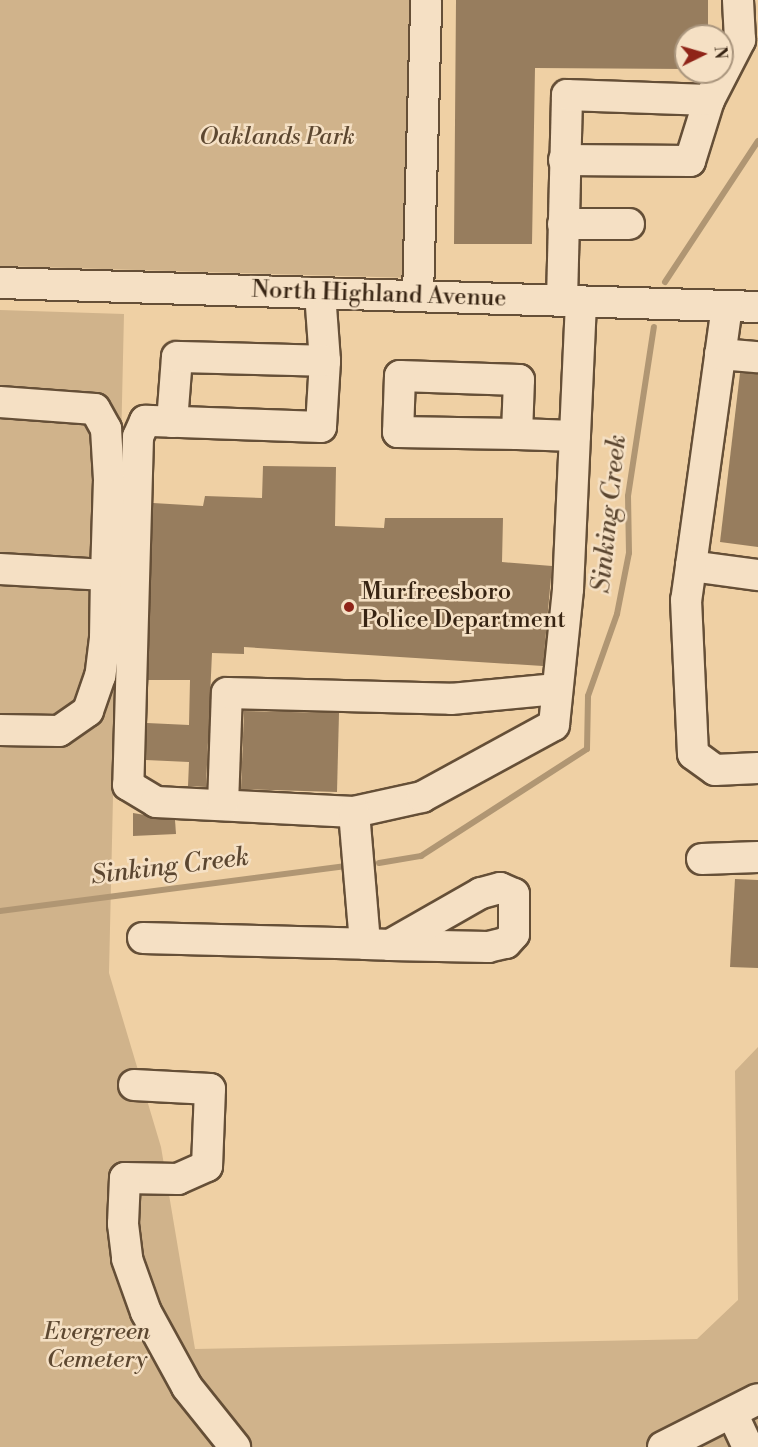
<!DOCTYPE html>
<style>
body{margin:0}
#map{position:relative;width:758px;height:1447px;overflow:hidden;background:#efd0a4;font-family:"Libre Bodoni",serif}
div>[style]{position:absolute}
.green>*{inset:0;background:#d0b38b}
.stream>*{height:6px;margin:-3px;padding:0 3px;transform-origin:3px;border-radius:3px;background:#b09673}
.building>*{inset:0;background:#977d5e}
.roads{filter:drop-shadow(2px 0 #654f37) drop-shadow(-2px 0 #654f37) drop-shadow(0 2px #654f37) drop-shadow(0 -2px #654f37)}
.minor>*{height:30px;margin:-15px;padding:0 15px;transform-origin:15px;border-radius:15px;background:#f5e0c4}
.dots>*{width:16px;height:16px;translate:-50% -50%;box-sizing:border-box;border:3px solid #f5e0c4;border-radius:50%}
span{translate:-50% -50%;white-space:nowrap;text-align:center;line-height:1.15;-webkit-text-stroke:5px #f5e0c4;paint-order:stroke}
.park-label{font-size:24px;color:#5d4831;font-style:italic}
.street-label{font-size:24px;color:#372413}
.poi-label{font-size:24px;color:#372413}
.left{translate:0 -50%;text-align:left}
.water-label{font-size:26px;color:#5b4630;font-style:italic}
.north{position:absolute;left:674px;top:24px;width:60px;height:60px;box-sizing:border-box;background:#f5e0c4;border:2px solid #a9957d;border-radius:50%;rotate:85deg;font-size:16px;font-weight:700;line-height:24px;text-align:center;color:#372413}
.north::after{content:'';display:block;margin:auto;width:21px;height:27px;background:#8f2418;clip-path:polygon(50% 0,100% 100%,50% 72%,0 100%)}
</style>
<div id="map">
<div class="green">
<i style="clip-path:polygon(0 0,419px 0,412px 278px,0 266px)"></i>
<i style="clip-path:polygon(0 310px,124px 314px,109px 973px,161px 1147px,195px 1349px,697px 1339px,738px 1300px,735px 1071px,758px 1047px,758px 1447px,0 1447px)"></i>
</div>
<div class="stream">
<i style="left:665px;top:282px;width:169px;rotate:-56.6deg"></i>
<i style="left:379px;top:863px;width:43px;rotate:-9.5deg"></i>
<i style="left:421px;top:856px;width:197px;rotate:-32.8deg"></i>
<i style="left:587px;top:749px;width:53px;rotate:-88.9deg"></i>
<i style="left:588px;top:696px;width:87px;rotate:-70.5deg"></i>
<i style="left:617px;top:614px;width:62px;rotate:-78.9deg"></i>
<i style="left:629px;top:553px;width:57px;rotate:-91deg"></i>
<i style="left:628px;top:496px;width:171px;rotate:-81.3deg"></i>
<i style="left:0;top:911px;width:349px;rotate:-7.4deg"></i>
</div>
<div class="building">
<i style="clip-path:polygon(456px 0,708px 0,708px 36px,686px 36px,686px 69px,535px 68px,532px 244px,454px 244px)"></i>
<i style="clip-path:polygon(740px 373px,758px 374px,758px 547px,720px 542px)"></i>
<i style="clip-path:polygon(263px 466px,336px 467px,335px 526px,384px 528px,385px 518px,503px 518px,502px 562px,552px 566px,543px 666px,244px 647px,244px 654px,212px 653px,206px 787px,188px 786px,189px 762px,146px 760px,147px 723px,189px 725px,190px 680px,148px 680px,153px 503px,203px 506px,205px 496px,262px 498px)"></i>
<i style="clip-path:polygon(244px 711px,339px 713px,337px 792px,241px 789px)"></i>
<i style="clip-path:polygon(133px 813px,175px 820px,176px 834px,133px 836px)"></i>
<i style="clip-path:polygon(735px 879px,758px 880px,758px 968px,730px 967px)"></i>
</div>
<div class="roads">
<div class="minor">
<i style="left:564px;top:160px;width:126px;rotate:0.5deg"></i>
<i style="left:690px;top:161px;width:64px;rotate:-72.7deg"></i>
<i style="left:709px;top:100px;width:68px;rotate:-62.7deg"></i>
<i style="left:740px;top:40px;width:40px;rotate:-92.9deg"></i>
<i style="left:563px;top:224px;width:66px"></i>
<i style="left:0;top:283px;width:758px;rotate:1.81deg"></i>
<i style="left:320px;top:293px;width:68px;rotate:85.8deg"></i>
<i style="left:325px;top:361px;width:66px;rotate:93.5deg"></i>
<i style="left:321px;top:427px;width:176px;rotate:-178deg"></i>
<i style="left:145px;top:421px;width:17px;rotate:114deg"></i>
<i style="left:138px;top:437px;width:348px;rotate:91.6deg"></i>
<i style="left:128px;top:785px;width:33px;rotate:31deg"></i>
<i style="left:156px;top:802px;width:198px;rotate:2.9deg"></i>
<i style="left:354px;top:812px;width:70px;rotate:-12.4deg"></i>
<i style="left:422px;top:797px;width:150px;rotate:-28.6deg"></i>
<i style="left:554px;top:725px;width:137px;rotate:-84.1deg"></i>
<i style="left:568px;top:589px;width:287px;rotate:-87.4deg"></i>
<i style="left:418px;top:295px;width:295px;rotate:-88.4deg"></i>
<i style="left:562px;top:301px;width:206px;rotate:-88.6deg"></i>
<i style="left:567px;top:95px;width:142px;rotate:2deg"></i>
<i style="left:727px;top:306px;width:262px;rotate:97.9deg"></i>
<i style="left:691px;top:566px;width:68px;rotate:7.7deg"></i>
<i style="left:720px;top:354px;width:38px;rotate:5deg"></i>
<i style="left:0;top:402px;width:95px;rotate:4.2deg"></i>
<i style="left:95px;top:409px;width:23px;rotate:61deg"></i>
<i style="left:106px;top:429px;width:51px;rotate:86.6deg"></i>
<i style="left:109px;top:480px;width:95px;rotate:91.8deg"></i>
<i style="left:172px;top:422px;width:65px;rotate:-85.6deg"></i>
<i style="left:177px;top:357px;width:148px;rotate:1.5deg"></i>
<i style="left:517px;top:434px;width:54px;rotate:-87.9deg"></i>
<i style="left:519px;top:380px;width:119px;rotate:-178.1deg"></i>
<i style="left:400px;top:376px;width:56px;rotate:92deg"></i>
<i style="left:398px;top:432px;width:119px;rotate:1deg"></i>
<i style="left:517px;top:434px;width:58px;rotate:2deg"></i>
<i style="left:691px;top:566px;width:34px;rotate:98deg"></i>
<i style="left:686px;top:600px;width:154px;rotate:87.4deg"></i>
<i style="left:693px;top:754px;width:27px;rotate:36deg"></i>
<i style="left:715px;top:770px;width:43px;rotate:-2.7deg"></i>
<i style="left:0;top:569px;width:106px;rotate:3.2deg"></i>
<i style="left:106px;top:575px;width:63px;rotate:90.9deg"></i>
<i style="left:105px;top:638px;width:38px;rotate:97deg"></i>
<i style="left:100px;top:676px;width:37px;rotate:109deg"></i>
<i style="left:88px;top:711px;width:35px;rotate:145deg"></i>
<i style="left:59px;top:731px;width:59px;rotate:-179deg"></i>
<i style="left:223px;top:805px;width:112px;rotate:-88deg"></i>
<i style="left:227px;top:693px;width:224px;rotate:1.5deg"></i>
<i style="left:451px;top:699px;width:106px;rotate:-5.4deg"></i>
<i style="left:354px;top:812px;width:132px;rotate:85.2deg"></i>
<i style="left:702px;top:859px;width:56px;rotate:-2deg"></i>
<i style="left:143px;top:938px;width:222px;rotate:1.5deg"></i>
<i style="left:365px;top:944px;width:25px;rotate:2deg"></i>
<i style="left:390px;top:945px;width:98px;rotate:1.2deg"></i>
<i style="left:488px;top:947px;width:18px;rotate:-13deg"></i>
<i style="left:506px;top:943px;width:12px;rotate:-48deg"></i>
<i style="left:514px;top:934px;width:40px;rotate:-90deg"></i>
<i style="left:514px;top:894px;width:15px;rotate:-157deg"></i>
<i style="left:500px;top:888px;width:20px;rotate:165deg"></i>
<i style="left:481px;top:893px;width:105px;rotate:150.3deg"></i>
<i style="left:134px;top:1085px;width:76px;rotate:3deg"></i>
<i style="left:210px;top:1089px;width:77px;rotate:92.2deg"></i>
<i style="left:207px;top:1166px;width:32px;rotate:156deg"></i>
<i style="left:178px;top:1179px;width:53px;rotate:-178.9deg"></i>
<i style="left:125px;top:1178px;width:46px;rotate:92.5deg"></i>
<i style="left:123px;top:1224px;width:35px;rotate:83deg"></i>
<i style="left:127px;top:1259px;width:56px;rotate:70.3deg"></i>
<i style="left:146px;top:1312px;width:85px;rotate:61.3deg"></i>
<i style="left:187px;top:1387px;width:77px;rotate:51.3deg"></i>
<i style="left:733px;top:1415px;width:35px;rotate:65deg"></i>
<i style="left:663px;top:1447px;width:106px;rotate:-26.8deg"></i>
</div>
</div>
<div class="dots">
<i style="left:349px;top:607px;background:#8f2418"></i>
</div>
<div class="park-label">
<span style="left:277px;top:138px">Oaklands Park</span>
<span style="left:97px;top:1347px">Evergreen<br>Cemetery</span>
</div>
<div class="street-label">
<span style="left:379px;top:295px;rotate:2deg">North Highland Avenue</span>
</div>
<div class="poi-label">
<span class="left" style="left:361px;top:607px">Murfreesboro<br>Police Department</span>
</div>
<div class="water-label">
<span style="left:610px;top:514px;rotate:-84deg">Sinking Creek</span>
<span style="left:170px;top:867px;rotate:-7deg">Sinking Creek</span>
</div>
<div class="north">N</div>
</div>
